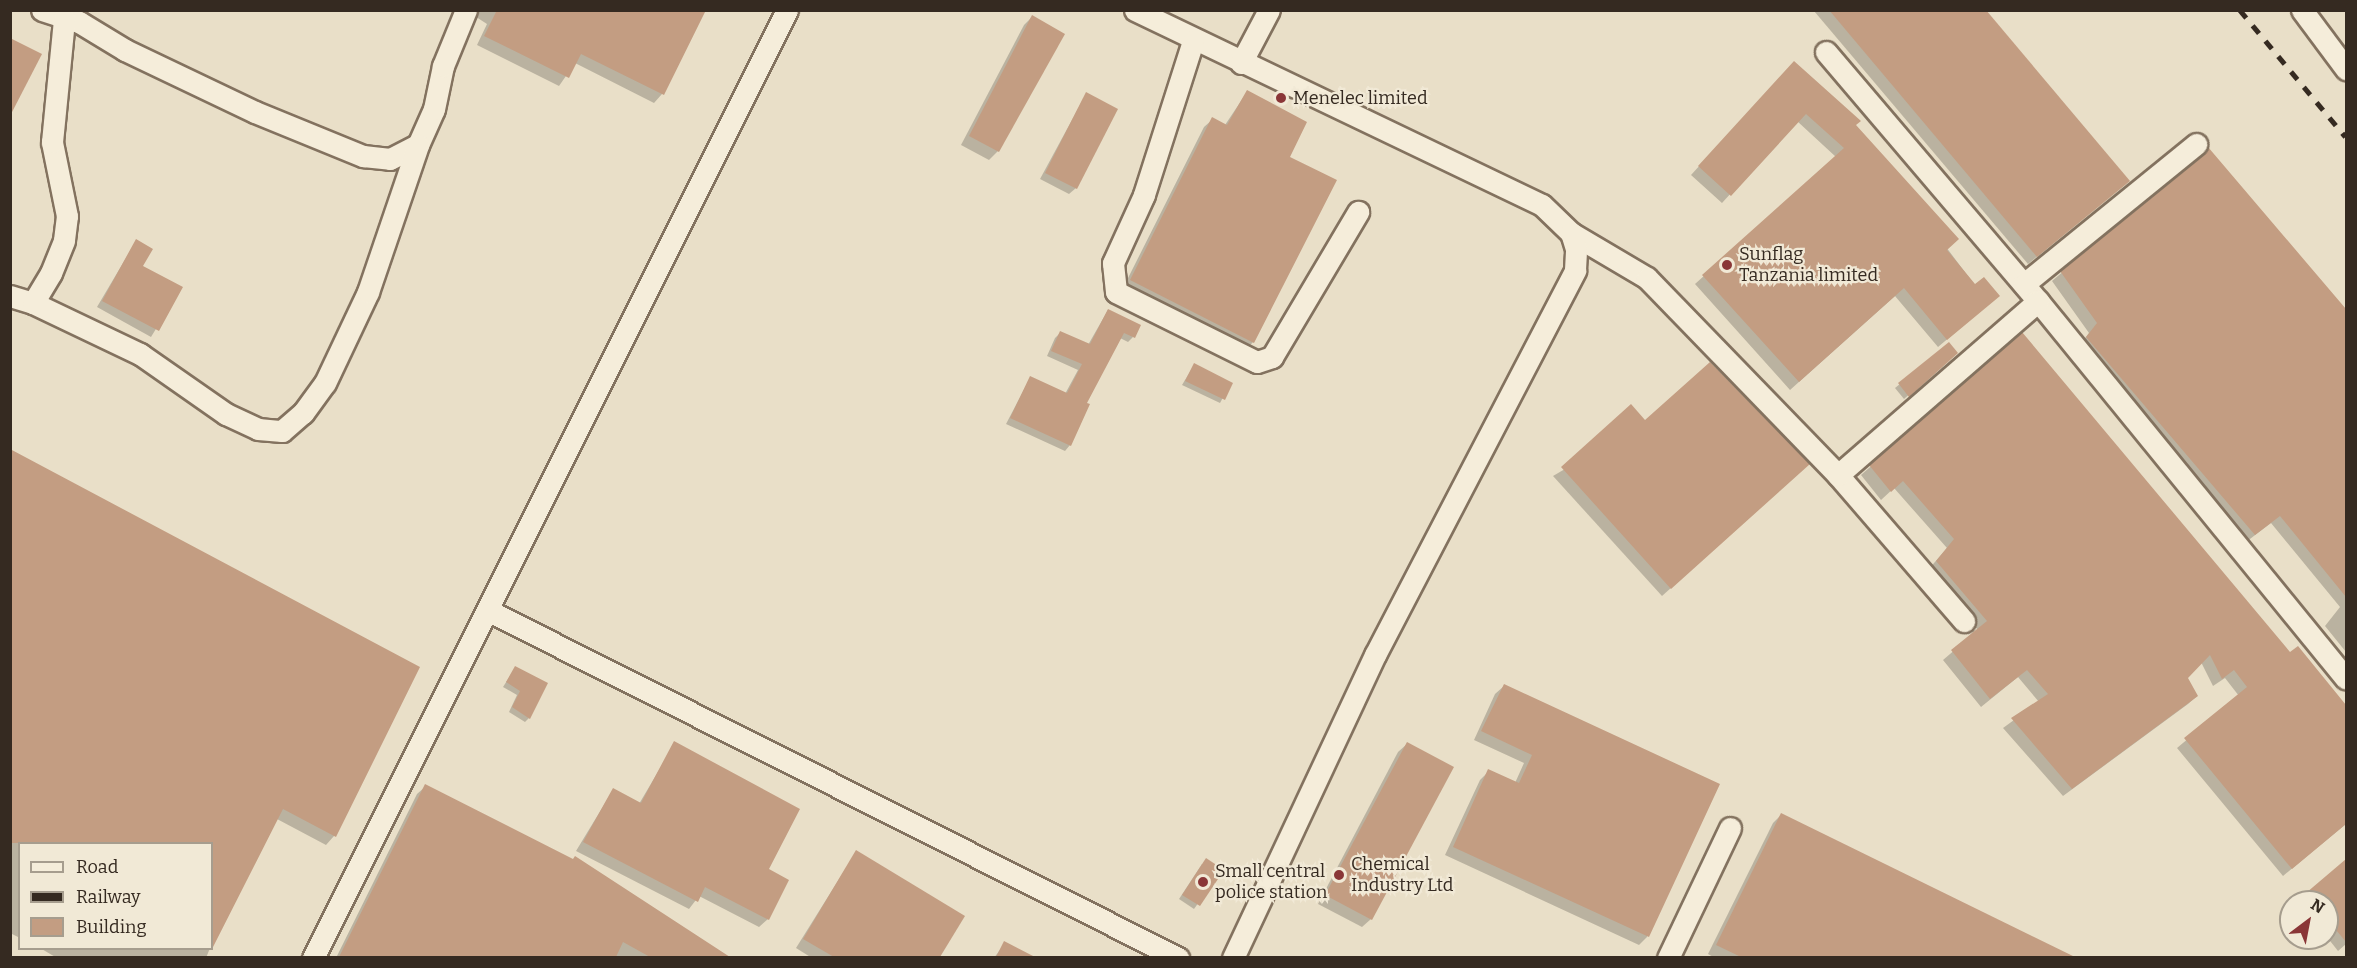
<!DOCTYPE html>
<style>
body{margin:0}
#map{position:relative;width:2357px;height:968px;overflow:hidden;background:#e9dfc8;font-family:Bitter,serif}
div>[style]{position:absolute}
.shadow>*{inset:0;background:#0003}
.building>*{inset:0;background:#c39d82}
.roads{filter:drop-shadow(2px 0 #83725f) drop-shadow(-2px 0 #83725f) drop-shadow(0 2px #83725f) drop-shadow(0 -2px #83725f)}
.minor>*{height:21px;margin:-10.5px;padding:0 10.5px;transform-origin:10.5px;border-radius:10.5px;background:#f5edda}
.rail>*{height:4.5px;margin-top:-2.25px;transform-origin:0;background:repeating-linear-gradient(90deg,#352a21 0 10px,transparent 0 20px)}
.dots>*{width:16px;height:16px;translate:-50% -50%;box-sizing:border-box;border:3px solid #f1e9d6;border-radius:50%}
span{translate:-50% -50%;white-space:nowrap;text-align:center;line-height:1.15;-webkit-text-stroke:4.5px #f1e9d6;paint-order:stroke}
.poi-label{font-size:18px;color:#352a21}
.left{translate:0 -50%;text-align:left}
.frame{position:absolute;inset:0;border:12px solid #352a21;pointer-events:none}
.legend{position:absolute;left:18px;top:842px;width:195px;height:108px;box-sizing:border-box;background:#f1e9d6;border:2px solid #a69d8e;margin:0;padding:8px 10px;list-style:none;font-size:18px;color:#352a21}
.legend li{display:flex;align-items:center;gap:12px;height:30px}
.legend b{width:30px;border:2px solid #a69d8e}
.north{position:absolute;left:2279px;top:890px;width:60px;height:60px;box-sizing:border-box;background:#f1e9d6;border:2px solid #a69d8e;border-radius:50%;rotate:32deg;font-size:16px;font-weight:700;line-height:24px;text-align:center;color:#352a21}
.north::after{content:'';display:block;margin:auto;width:21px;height:27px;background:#8a3637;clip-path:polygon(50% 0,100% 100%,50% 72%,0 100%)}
</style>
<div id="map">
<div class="shadow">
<i style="clip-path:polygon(471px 10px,704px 10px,662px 94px,654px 103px,575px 63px,559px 86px,477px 45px,487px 24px,470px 13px)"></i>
<i style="clip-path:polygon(1984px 10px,2128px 181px,2028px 264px,1814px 11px)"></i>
<i style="clip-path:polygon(1032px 17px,998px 151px,989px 160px,961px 145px,1024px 25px)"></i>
<i style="clip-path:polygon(1786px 71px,1854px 125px,1989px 304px,1938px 347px,1895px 296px,1790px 390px,1695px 284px,1836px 157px,1797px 121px,1722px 203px,1691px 175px)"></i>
<i style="clip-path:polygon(1247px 92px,1288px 157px,1253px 342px,1245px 351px,1123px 288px,1204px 127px,1213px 119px,1225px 125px)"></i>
<i style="clip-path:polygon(1086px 94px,1076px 188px,1069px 194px,1040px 179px)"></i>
<i style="clip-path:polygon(2208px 149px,2346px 312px,2346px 652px,2325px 626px,2340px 607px,2271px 523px,2246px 542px,2079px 346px,2089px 333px,2052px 281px)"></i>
<i style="clip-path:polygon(136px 241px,141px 266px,181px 288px,151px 337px,97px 307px)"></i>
<i style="clip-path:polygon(1108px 310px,1133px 337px,1128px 342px,1120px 338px,1085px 404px,1070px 445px,1065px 451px,1006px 424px,1030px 378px,1065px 394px,1078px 370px,1047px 356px,1055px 338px,1060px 333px,1088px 345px)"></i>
<i style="clip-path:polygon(2022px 334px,2290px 654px,2297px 648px,2346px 707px,2346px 824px,2283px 876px,2177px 748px,2239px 696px,2225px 678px,2213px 686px,2201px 662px,2186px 678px,2197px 696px,2188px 704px,2063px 796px,2003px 728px,2039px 702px,2018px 677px,1981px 707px,1943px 660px,1978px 630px,1928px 570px,1947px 548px,1894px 488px,1881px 500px,1861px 475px)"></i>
<i style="clip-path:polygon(1949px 344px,1952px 357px,1904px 399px,1895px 388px)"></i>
<i style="clip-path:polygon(1194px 365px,1231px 383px,1220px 403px,1182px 385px)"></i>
<i style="clip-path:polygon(1645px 422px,1799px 473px,1662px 596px,1553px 476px)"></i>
<i style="clip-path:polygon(10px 450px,418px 667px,334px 836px,326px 845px,277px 819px,212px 946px,212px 844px,20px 844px,20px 938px,10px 933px)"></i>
<i style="clip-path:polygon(515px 668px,529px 718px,525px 722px,509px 712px,517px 695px,503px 687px)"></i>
<i style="clip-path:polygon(1504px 686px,1718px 785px,1647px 937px,1639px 945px,1445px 855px,1480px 780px,1489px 771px,1515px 783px,1524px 763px,1474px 740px,1495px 694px)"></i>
<i style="clip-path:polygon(675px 743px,767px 870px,768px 919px,759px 927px,699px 896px,689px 909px,576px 851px,613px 790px,639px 804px)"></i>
<i style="clip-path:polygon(1407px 744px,1371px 919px,1362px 927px,1318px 904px,1398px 752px)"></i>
<i style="clip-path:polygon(426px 786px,572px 860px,575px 858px,727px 958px,336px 958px,417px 794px)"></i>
<i style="clip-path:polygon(1781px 815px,2071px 958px,1715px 958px,1708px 954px,1773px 823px)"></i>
<i style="clip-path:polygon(856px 852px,963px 916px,938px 958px,812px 958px,796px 948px)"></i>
<i style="clip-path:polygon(2346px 861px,2346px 944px,2338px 951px,2327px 937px,2327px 902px,2298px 902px)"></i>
<i style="clip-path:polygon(1202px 864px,1222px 870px,1194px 909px,1179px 899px)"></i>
<i style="clip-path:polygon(1005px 943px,1031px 958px,994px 958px)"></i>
<i style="clip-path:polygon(40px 948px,210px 948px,206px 958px,57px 958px)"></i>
</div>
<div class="building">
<i style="clip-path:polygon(497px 10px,706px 10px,664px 95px,581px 54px,569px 78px,484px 36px)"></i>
<i style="clip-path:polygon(1829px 10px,1986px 10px,2130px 181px,2037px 257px)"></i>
<i style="clip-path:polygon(1032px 15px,1065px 34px,999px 152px,969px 136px)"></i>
<i style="clip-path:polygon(10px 38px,42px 54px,10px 116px)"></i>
<i style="clip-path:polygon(1794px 61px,1861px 121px,1856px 125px,1959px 239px,1947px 250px,1975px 284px,1984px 277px,2000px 296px,1947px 340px,1904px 288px,1799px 382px,1702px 275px,1844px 148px,1806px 114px,1731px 196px,1698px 166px)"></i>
<i style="clip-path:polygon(1247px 90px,1307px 122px,1290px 157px,1337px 180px,1254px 343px,1130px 280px,1212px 117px,1227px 125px)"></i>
<i style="clip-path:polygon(1086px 92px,1118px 109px,1077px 189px,1045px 173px)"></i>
<i style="clip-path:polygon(2208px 147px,2346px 309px,2346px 597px,2280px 516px,2255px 535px,2086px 337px,2097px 323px,2060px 271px)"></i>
<i style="clip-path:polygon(136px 239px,153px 249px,143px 266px,183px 287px,159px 331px,102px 301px)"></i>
<i style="clip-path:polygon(1108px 309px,1141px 325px,1135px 338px,1124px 333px,1087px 403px,1090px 404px,1071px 446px,1010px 418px,1030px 376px,1067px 393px,1082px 364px,1051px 351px,1060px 331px,1090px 344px)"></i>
<i style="clip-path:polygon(2022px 332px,2290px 652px,2298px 646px,2346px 705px,2346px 824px,2292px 869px,2184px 738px,2247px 687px,2234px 670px,2222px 679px,2210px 655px,2188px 678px,2198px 696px,2072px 789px,2011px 718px,2048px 694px,2027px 670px,1990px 699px,1951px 650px,1987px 621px,1936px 561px,1954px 539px,1903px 481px,1891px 492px,1869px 465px)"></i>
<i style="clip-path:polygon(1949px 342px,1958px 353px,1909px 397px,1898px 383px)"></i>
<i style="clip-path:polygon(1710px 362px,1810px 464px,1671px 589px,1561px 467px,1631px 404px,1645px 420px)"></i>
<i style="clip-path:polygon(1194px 363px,1233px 383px,1225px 400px,1185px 381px)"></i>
<i style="clip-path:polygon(10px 449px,420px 667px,336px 837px,283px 809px,212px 949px,212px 843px,10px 843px)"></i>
<i style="clip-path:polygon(515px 666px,548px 683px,530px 719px,512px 707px,520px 691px,506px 682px)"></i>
<i style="clip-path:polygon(1504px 684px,1720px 784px,1649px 937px,1453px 847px,1488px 769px,1519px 783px,1532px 755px,1481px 731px)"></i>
<i style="clip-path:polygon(674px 741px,800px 809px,769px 869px,789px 880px,769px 920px,705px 887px,698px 902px,583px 842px,613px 788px,641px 803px)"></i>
<i style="clip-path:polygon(1407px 742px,1454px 767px,1372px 920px,1325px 895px)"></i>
<i style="clip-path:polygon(425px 784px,573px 859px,575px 856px,730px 957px,650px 957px,623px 942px,616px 957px,339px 957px)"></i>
<i style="clip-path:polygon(1781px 813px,2075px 957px,1741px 957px,1716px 945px)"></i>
<i style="clip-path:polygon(856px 850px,965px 916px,940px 957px,834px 957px,803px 939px)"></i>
<i style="clip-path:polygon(1206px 858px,1224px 870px,1200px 906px,1182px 895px)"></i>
<i style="clip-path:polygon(2346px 859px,2346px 942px,2327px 919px,2327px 902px,2313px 902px,2306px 893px)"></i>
<i style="clip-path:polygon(1004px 941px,1035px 957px,996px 957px)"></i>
</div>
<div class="roads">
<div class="minor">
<i style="left:42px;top:10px;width:39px;rotate:18deg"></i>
<i style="left:79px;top:22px;width:54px;rotate:31.3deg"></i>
<i style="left:125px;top:50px;width:144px;rotate:25.5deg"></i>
<i style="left:255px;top:112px;width:117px;rotate:22.2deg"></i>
<i style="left:363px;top:156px;width:27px;rotate:6deg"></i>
<i style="left:390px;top:159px;width:31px;rotate:-27deg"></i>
<i style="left:418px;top:145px;width:39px;rotate:-66deg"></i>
<i style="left:434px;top:109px;width:44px;rotate:-78.2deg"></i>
<i style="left:443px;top:66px;width:61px;rotate:-67.7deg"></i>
<i style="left:1135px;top:10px;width:451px;rotate:25.6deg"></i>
<i style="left:1542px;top:205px;width:40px;rotate:44deg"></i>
<i style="left:1571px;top:233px;width:88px;rotate:30.6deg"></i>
<i style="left:1647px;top:278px;width:274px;rotate:45.9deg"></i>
<i style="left:1838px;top:475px;width:193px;rotate:49.2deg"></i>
<i style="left:2302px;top:10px;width:74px;rotate:53.3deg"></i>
<i style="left:1193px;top:41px;width:162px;rotate:107.7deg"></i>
<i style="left:1144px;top:195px;width:75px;rotate:114.5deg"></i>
<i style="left:1113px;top:263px;width:29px;rotate:84deg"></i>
<i style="left:1116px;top:292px;width:157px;rotate:26.4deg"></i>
<i style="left:1257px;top:362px;width:16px;rotate:-18deg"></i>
<i style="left:1272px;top:357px;width:169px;rotate:-59.3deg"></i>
<i style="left:1826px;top:52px;width:327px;rotate:49.6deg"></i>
<i style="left:2038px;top:301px;width:487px;rotate:50.8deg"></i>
<i style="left:1241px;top:63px;width:60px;rotate:-62.2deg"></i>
<i style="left:2024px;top:284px;width:222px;rotate:-39.1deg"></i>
<i style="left:10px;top:296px;width:24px;rotate:17deg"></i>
<i style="left:33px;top:303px;width:119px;rotate:25.5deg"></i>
<i style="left:140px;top:354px;width:105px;rotate:34.9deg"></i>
<i style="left:226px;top:414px;width:35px;rotate:25deg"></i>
<i style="left:258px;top:429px;width:24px;rotate:5deg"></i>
<i style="left:282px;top:431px;width:28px;rotate:-41deg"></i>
<i style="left:303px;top:413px;width:37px;rotate:-54deg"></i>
<i style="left:325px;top:383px;width:101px;rotate:-64.7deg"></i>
<i style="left:368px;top:292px;width:155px;rotate:-71.2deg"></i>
<i style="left:33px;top:303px;width:35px;rotate:-59deg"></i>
<i style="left:51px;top:273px;width:35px;rotate:-68deg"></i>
<i style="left:64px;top:240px;width:24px;rotate:-83deg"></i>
<i style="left:67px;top:216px;width:76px;rotate:-101.5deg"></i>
<i style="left:52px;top:142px;width:124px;rotate:-84.4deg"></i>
<i style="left:1838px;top:475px;width:265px;rotate:-41deg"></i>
<i style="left:487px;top:610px;width:774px;rotate:26.73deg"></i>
<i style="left:313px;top:958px;width:1060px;rotate:-63.43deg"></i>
<i style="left:1233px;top:958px;width:335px;rotate:-64.9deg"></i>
<i style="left:1375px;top:655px;width:434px;rotate:-62.5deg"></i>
<i style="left:1575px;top:270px;width:21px;rotate:-87deg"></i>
<i style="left:1576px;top:249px;width:17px;rotate:-107deg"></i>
<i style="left:1668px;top:958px;width:144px;rotate:-64.5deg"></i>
</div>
</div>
<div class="rail">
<i style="left:2240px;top:10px;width:165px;rotate:50.2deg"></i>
</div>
<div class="dots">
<i style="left:1281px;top:98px;background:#8a3637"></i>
<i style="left:1727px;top:265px;background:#8a3637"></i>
<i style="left:1339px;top:875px;background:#8a3637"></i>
<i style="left:1203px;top:882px;background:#8a3637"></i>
</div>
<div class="poi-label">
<span class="left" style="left:1293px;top:98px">Menelec limited</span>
<span class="left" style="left:1739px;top:265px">Sunflag<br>Tanzania limited</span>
<span class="left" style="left:1351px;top:875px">Chemical<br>Industry Ltd</span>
<span class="left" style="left:1215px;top:882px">Small central<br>police station</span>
</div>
<div class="frame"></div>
<ul class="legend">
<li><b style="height:8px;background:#f5edda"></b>Road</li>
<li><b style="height:8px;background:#352a21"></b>Railway</li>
<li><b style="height:16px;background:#c39d82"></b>Building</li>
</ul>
<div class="north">N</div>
</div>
